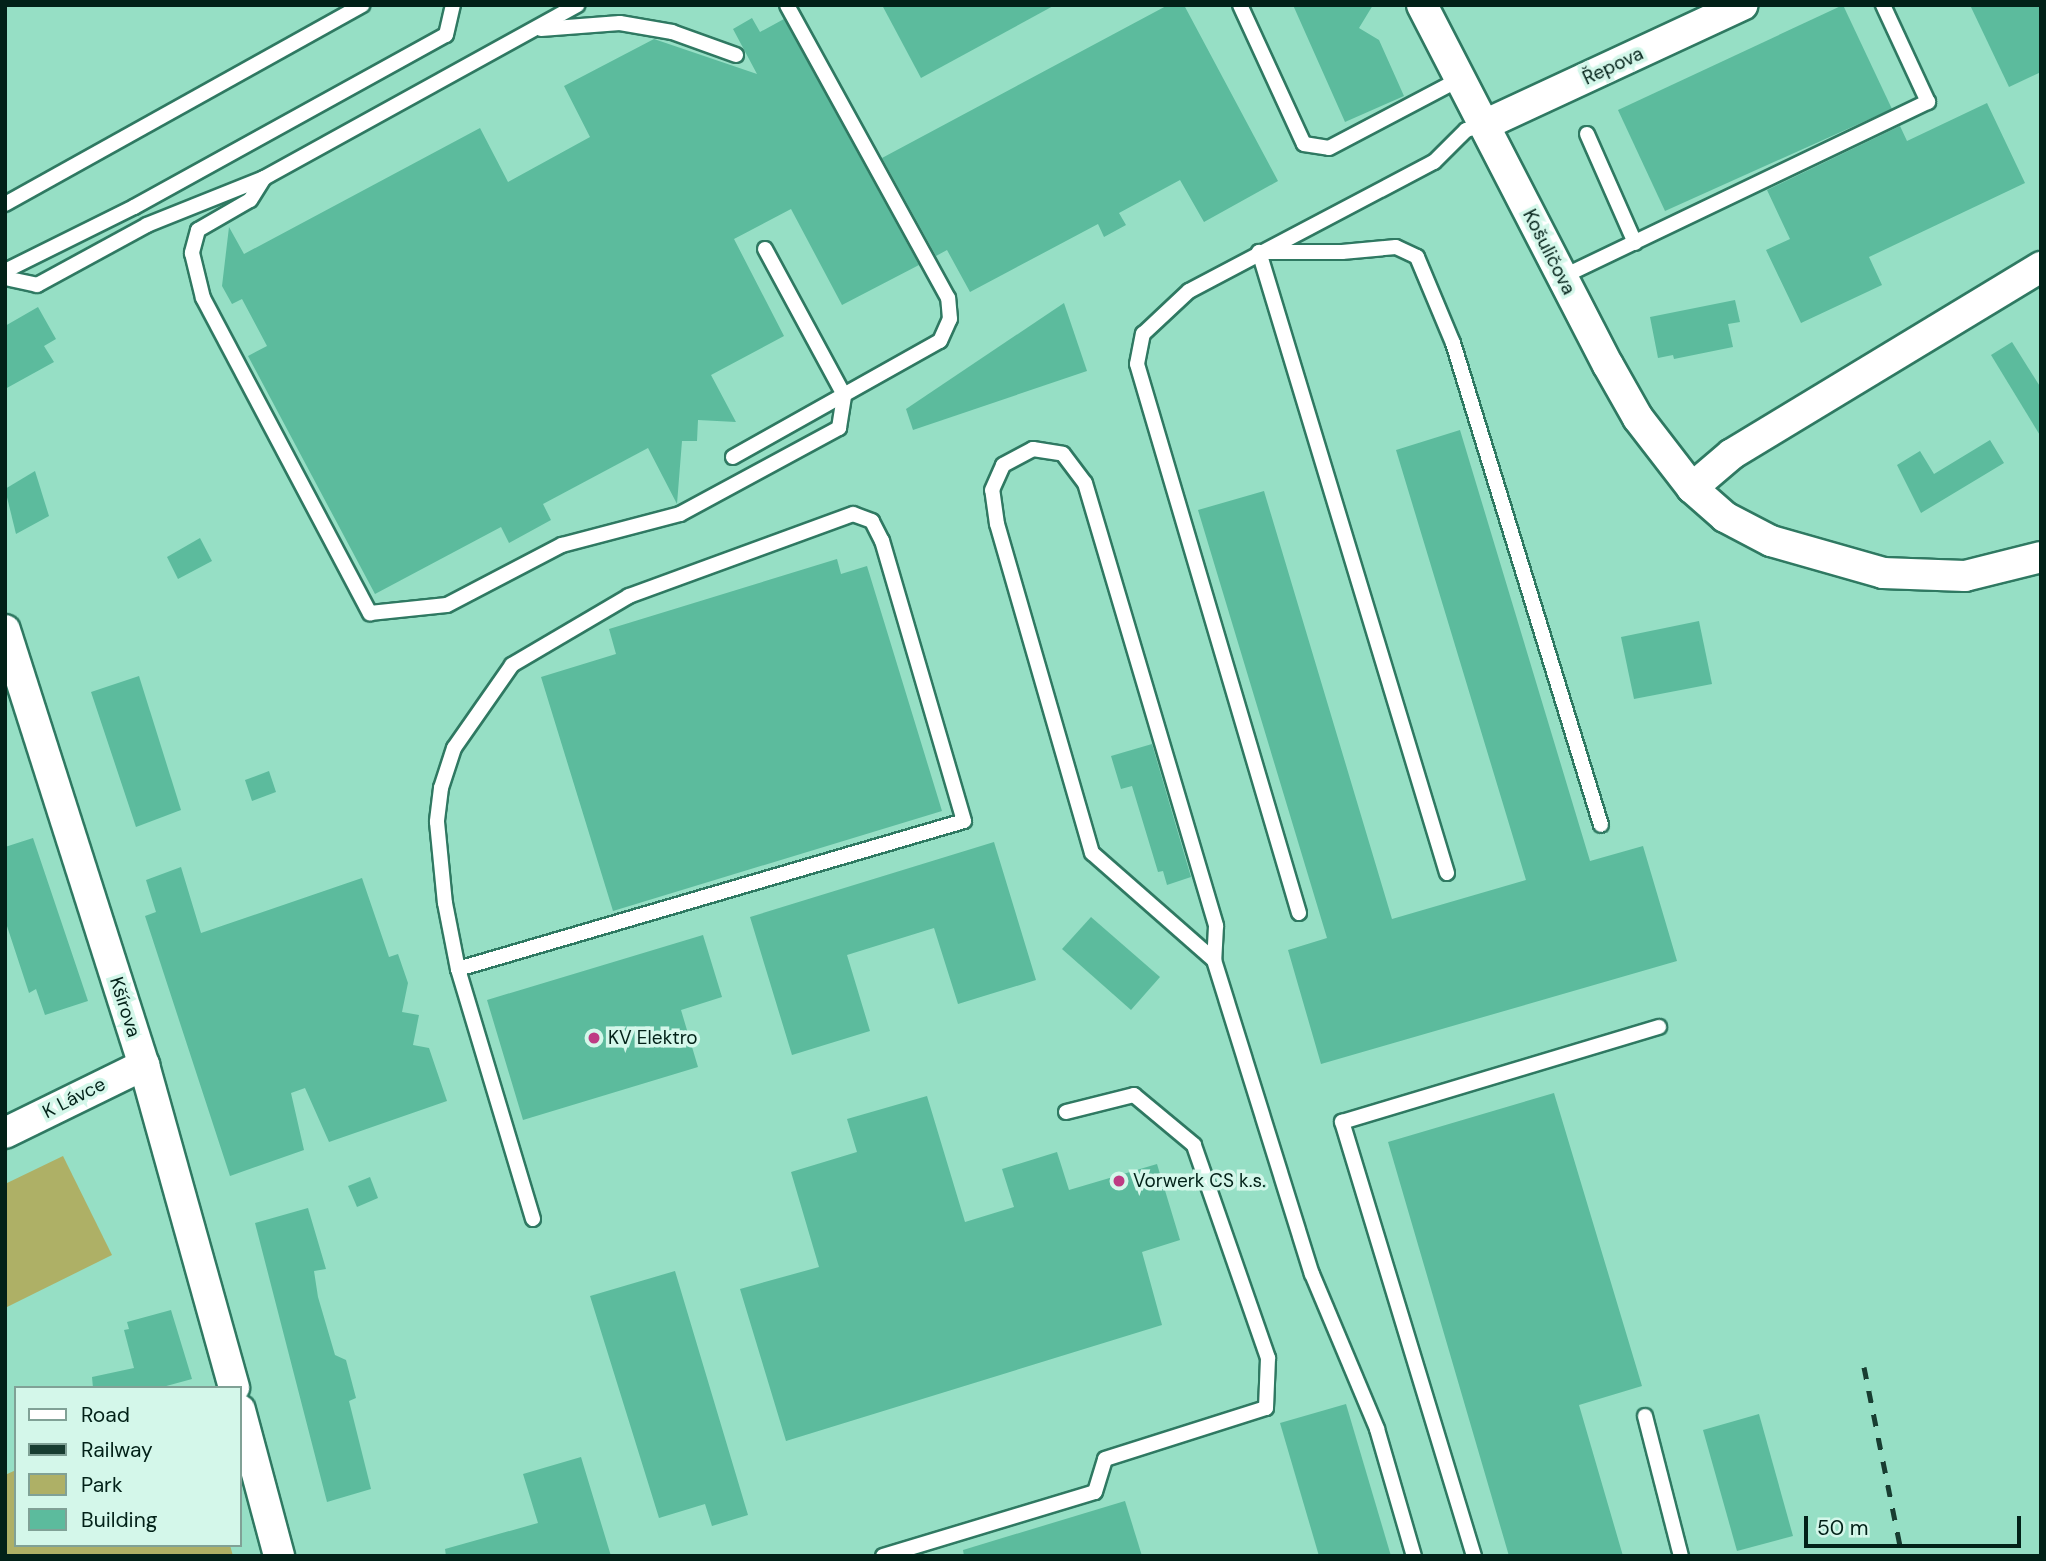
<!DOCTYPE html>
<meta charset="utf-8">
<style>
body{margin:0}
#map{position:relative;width:2046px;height:1561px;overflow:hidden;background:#96dfc5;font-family:"DM Sans",sans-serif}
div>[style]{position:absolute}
.green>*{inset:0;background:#aeb066}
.building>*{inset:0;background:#5cbb9d}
.roads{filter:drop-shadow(2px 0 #2f7962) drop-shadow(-2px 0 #2f7962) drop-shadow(0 2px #2f7962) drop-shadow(0 -2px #2f7962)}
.lane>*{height:14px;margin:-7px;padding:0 7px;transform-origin:7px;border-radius:7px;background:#fff}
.street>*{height:30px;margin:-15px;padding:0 15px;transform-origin:15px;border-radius:15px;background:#fff}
.rail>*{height:5px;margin-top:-2.5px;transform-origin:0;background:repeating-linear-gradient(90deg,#183d31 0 12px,transparent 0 24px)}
.dots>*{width:19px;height:19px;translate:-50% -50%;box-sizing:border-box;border:4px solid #d4f7ea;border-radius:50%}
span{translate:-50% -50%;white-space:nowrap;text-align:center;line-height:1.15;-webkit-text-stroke:7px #d4f7ea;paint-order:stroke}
.street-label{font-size:19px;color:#022118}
.poi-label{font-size:19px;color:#022118}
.left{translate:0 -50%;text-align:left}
.frame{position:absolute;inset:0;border:7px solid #022118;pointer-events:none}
.legend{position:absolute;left:14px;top:1386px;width:228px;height:161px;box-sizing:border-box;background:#d4f7ea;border:2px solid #80a196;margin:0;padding:9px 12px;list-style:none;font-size:21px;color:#022118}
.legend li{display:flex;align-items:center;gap:14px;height:35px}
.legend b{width:35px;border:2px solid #80a196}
.scale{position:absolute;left:1804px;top:1516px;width:217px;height:32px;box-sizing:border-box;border:4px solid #022118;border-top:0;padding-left:9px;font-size:21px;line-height:24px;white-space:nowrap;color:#022118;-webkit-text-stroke:5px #d4f7ea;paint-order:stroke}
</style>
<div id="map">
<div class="green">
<i style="clip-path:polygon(63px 1156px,112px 1255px,5px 1308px,5px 1184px)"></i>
<i style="clip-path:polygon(16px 1470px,16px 1545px,230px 1545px,233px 1556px,5px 1556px,5px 1475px)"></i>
</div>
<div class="building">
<i style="clip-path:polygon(882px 5px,1055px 5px,921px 78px)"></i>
<i style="clip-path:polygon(1168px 5px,1184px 5px,1278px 181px,1204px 222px,1180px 180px,1119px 213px,1126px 225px,1104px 237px,1098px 224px,970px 292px,947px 250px,936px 256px,882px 158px)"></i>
<i style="clip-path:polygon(1293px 5px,1373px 5px,1359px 28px,1379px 40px,1404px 96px,1345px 122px)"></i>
<i style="clip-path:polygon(1843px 5px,1892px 109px,1665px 211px,1618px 110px)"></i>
<i style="clip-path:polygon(1970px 5px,2041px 5px,2041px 72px,2009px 87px)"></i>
<i style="clip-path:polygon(752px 18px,760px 32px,784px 19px,919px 265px,842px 305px,791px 209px,734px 239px,784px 336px,711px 375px,736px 422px,698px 420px,697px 441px,682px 441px,677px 504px,648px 448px,543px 504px,551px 520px,509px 543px,501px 527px,375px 594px,248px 356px,267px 346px,242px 299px,232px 304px,222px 286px,229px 227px,244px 254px,480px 128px,508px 182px,590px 137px,564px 86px,654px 39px,757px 74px,733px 29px)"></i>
<i style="clip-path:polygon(1987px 103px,2025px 183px,1869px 257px,1882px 285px,1801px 323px,1766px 250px,1790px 239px,1767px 190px,1900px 126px,1907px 141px)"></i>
<i style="clip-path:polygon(1735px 300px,1740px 322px,1728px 324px,1733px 347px,1674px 359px,1673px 355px,1658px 358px,1650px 317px)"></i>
<i style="clip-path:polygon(1064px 303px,1087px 371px,913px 430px,906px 409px)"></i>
<i style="clip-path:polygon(38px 307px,56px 339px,44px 346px,54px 362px,5px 389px,5px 326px)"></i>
<i style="clip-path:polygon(2012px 342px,2041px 388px,2041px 437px,1991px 355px)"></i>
<i style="clip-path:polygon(1460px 430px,1590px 861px,1643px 846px,1677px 961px,1321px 1064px,1288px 950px,1327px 938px,1198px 510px,1264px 491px,1392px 919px,1526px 880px,1396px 450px)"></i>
<i style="clip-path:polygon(1990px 440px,2004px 463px,1921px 513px,1897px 465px,1920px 451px,1934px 474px)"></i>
<i style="clip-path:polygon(35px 471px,49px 516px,16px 534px,5px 489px)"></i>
<i style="clip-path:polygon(200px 538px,212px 561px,178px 579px,167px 557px)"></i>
<i style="clip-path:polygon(837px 559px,841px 574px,867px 566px,942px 811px,613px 911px,541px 677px,616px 654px,609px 629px)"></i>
<i style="clip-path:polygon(1699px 621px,1712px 684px,1634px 699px,1621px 637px)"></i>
<i style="clip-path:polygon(139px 676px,181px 810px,136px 827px,91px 692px)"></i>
<i style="clip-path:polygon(1152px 744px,1191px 877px,1167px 885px,1163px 871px,1158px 872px,1132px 786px,1121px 789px,1111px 756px)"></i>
<i style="clip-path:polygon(269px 771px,276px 792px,252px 801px,245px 780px)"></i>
<i style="clip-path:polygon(33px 838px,88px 1001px,45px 1015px,36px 989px,29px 993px,5px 920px,5px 847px)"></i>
<i style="clip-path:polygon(994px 842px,1036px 980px,958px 1004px,934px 928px,847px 955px,870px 1031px,792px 1055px,750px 917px)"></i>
<i style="clip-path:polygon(181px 867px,201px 933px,362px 878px,389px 957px,398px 954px,408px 983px,402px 1012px,419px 1015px,413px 1045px,429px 1048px,447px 1101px,329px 1142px,305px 1088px,291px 1093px,304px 1150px,230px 1176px,145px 916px,156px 912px,146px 880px)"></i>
<i style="clip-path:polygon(1091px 917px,1160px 977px,1131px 1010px,1062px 949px)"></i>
<i style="clip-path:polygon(703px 935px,722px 997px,681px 1010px,698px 1067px,523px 1120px,487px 1000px)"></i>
<i style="clip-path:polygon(1554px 1093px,1642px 1386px,1579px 1405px,1623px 1556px,1509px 1556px,1388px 1142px)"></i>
<i style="clip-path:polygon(927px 1096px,965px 1222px,1014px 1207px,1002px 1169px,1057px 1152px,1069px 1190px,1157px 1164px,1180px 1240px,1142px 1252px,1162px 1325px,786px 1441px,740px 1289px,819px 1267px,791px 1172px,857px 1152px,847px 1119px)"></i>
<i style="clip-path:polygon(370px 1177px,378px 1198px,357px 1207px,348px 1186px)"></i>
<i style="clip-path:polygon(308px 1208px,326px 1269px,314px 1271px,318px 1297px,335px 1355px,346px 1360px,356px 1398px,349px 1401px,371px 1489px,327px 1502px,255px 1223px)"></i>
<i style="clip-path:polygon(675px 1271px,748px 1515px,712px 1526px,705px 1504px,659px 1518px,590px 1296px)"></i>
<i style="clip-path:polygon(171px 1310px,192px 1379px,159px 1388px,93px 1388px,92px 1377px,134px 1368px,124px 1330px,129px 1329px,127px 1322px)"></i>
<i style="clip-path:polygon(1346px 1404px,1391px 1556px,1319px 1556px,1280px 1423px)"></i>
<i style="clip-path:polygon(1759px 1414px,1793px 1536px,1737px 1551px,1703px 1430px)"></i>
<i style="clip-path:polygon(581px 1457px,611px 1556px,446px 1556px,445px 1549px,538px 1523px,523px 1474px)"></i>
<i style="clip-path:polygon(1125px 1501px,1142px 1556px,964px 1556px,963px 1550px)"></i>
</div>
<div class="roads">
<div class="lane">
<i style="left:1240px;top:5px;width:153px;rotate:65.3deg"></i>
<i style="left:1304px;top:144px;width:25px;rotate:9deg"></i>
<i style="left:1329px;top:148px;width:148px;rotate:-27.8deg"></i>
<i style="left:541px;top:29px;width:79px;rotate:-4.3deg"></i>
<i style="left:620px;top:23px;width:53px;rotate:9.8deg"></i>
<i style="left:672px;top:32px;width:68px;rotate:19.8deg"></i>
<i style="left:1587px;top:134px;width:119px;rotate:66.2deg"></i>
<i style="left:264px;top:178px;width:26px;rotate:122deg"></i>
<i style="left:250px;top:200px;width:60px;rotate:150deg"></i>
<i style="left:198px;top:230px;width:24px;rotate:105deg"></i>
<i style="left:192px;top:253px;width:46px;rotate:76.3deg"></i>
<i style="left:203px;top:298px;width:357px;rotate:62.1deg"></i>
<i style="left:370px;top:613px;width:77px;rotate:-5.9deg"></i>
<i style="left:447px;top:605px;width:130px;rotate:-27.6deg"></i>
<i style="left:562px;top:545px;width:122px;rotate:-14.7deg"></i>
<i style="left:680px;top:514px;width:181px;rotate:-28.4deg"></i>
<i style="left:839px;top:428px;width:33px;rotate:-81deg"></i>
<i style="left:844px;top:395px;width:166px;rotate:-118.4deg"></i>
<i style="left:5px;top:204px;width:409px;rotate:-29.1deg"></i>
<i style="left:5px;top:271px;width:144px;rotate:-26.4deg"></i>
<i style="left:134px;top:207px;width:356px;rotate:-28.9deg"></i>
<i style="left:446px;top:35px;width:31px;rotate:-77deg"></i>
<i style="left:1562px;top:277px;width:406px;rotate:-25.6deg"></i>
<i style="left:1928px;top:102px;width:107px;rotate:-114.9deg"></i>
<i style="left:5px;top:278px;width:33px;rotate:12deg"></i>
<i style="left:37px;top:285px;width:125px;rotate:-28.6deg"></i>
<i style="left:147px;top:225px;width:126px;rotate:-21.9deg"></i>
<i style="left:264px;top:178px;width:358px;rotate:-28.9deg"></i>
<i style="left:733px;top:457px;width:237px;rotate:-29.3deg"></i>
<i style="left:940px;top:341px;width:24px;rotate:-66deg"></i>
<i style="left:950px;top:319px;width:21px;rotate:-95deg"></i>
<i style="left:948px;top:298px;width:334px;rotate:-118.8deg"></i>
<i style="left:1447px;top:873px;width:649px;rotate:-106.84deg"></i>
<i style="left:1259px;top:252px;width:83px"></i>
<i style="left:1342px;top:252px;width:54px;rotate:-5.3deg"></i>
<i style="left:1396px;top:247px;width:23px;rotate:25deg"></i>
<i style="left:1417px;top:257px;width:93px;rotate:67.3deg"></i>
<i style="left:1453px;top:343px;width:504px;rotate:72.93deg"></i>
<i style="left:1299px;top:913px;width:572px;rotate:-106.44deg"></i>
<i style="left:1137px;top:364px;width:31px;rotate:-79deg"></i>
<i style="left:1143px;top:334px;width:63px;rotate:-43.1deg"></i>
<i style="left:1189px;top:291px;width:277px;rotate:-27.8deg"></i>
<i style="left:1434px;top:162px;width:45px;rotate:-45deg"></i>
<i style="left:1466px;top:130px;width:19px;rotate:-16deg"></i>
<i style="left:1214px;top:960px;width:162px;rotate:-138.7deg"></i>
<i style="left:1092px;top:853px;width:342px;rotate:-106.1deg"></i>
<i style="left:997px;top:524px;width:34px;rotate:-98deg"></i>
<i style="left:992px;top:490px;width:27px;rotate:-66deg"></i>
<i style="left:1003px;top:465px;width:34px;rotate:-28deg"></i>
<i style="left:1033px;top:449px;width:30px;rotate:9deg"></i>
<i style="left:1063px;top:454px;width:36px;rotate:53deg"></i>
<i style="left:1085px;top:483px;width:462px;rotate:73.5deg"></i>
<i style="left:1216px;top:926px;width:34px;rotate:93deg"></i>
<i style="left:1214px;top:960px;width:329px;rotate:72.7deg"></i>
<i style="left:1312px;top:1274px;width:168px;rotate:67.2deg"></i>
<i style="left:1377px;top:1429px;width:132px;rotate:73.8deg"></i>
<i style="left:458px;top:969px;width:527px;rotate:-16.3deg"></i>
<i style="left:964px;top:821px;width:292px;rotate:-106.3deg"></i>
<i style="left:882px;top:541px;width:22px;rotate:-117deg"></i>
<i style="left:872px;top:521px;width:20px;rotate:-160deg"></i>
<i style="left:853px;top:514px;width:239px;rotate:159.9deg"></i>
<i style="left:629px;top:596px;width:136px;rotate:149.5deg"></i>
<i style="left:512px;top:665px;width:101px;rotate:124.9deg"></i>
<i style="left:454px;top:748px;width:42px;rotate:108deg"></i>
<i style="left:441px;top:788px;width:34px;rotate:97deg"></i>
<i style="left:437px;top:822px;width:81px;rotate:84.4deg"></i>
<i style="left:445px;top:903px;width:67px;rotate:78.9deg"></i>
<i style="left:458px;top:969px;width:261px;rotate:73.3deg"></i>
<i style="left:1645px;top:1416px;width:145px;rotate:75.6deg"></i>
<i style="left:883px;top:1556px;width:221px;rotate:-16.8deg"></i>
<i style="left:1095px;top:1492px;width:34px;rotate:-73deg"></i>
<i style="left:1105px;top:1459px;width:169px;rotate:-17.6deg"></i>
<i style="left:1266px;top:1408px;width:50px;rotate:-87.7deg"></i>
<i style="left:1268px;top:1358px;width:225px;rotate:-109.2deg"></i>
<i style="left:1194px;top:1145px;width:78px;rotate:-140.2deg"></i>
<i style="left:1134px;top:1095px;width:70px;rotate:166deg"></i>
<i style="left:1474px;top:1556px;width:454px;rotate:-106.9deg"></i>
<i style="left:1342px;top:1122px;width:331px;rotate:-16.7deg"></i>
</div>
<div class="street">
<i style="left:1422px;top:5px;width:405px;rotate:62.7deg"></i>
<i style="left:1608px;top:365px;width:61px;rotate:60.5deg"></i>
<i style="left:1638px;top:418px;width:88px;rotate:52.4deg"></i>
<i style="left:1692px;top:488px;width:44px;rotate:41.3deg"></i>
<i style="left:1725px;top:517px;width:52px;rotate:27.6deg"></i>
<i style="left:1771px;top:541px;width:116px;rotate:15.9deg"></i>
<i style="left:1883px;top:573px;width:82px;rotate:2.1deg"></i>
<i style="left:1965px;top:576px;width:78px;rotate:-14deg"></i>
<i style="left:1484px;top:125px;width:285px;rotate:-24.9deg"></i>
<i style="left:1692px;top:488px;width:52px;rotate:-40.4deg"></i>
<i style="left:1732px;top:454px;width:361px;rotate:-31.2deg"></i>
<i style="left:5px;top:630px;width:457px;rotate:72.3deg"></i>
<i style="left:144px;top:1065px;width:335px;rotate:74.4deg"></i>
<i style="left:5px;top:1133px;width:155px;rotate:-26.1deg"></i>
<i style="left:240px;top:1410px;width:151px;rotate:75deg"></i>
</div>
</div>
<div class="rail">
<i style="left:1864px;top:1367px;width:193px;rotate:78.6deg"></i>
</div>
<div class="dots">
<i style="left:594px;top:1038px;background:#be3c84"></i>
<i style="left:1119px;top:1181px;background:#be3c84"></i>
</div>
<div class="street-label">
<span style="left:1613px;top:66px;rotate:-25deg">Řepova</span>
<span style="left:1549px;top:252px;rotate:63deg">Košuličova</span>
<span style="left:125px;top:1007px;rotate:72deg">Kšírova</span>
<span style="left:74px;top:1098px;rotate:-27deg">K Lávce</span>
</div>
<div class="poi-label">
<span class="left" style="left:608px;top:1038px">KV Elektro</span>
<span class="left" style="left:1133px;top:1181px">Vorwerk CS k.s.</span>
</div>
<div class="frame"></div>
<ul class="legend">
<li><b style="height:9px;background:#fff"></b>Road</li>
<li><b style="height:9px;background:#183d31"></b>Railway</li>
<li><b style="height:19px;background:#aeb066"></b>Park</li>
<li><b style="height:19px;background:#5cbb9d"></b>Building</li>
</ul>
<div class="scale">50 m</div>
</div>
